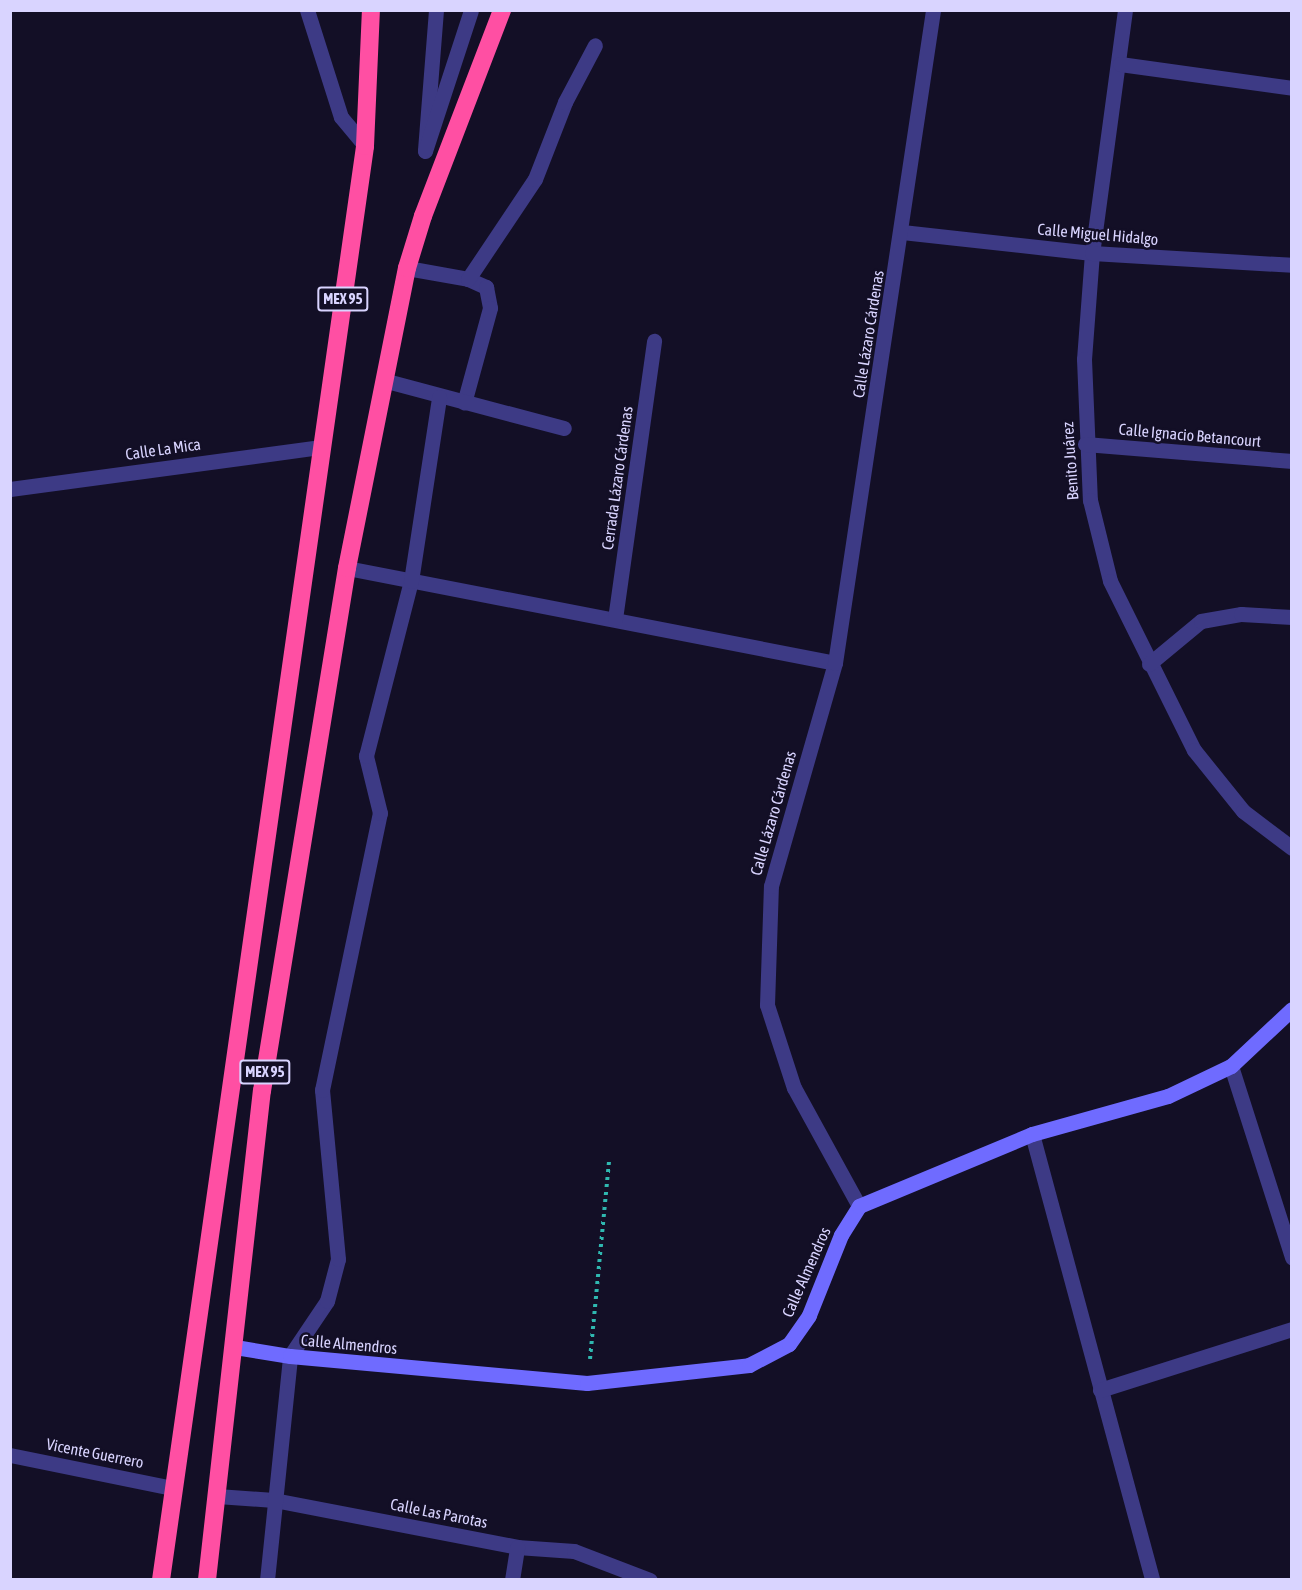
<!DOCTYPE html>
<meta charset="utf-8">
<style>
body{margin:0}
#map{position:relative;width:1302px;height:1590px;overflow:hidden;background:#130f26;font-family:"Asap Condensed",sans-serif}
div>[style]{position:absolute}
.path>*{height:4px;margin-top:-2px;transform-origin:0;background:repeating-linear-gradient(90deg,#2fb8b0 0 3px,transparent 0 7.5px)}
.lane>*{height:15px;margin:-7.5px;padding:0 7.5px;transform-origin:7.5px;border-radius:7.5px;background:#3d3a85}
.street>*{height:15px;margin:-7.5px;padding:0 7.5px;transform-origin:7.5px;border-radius:7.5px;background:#3d3a85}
.secondary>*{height:15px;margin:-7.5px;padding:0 7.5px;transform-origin:7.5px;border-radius:7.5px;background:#6f6bff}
.highway>*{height:18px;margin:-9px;padding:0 9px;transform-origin:9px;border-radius:9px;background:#ff4fa3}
span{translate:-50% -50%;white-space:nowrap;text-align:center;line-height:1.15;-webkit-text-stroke:5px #130f26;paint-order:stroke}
.shield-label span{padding:2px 4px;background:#130f26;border:2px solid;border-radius:4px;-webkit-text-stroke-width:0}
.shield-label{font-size:15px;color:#d9d4ff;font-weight:700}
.street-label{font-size:16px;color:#d9d4ff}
.frame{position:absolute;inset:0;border:12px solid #d9d4ff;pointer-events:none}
</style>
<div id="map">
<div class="path">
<i style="left:590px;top:1359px;width:200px;rotate:-84.5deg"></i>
</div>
<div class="lane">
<i style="left:407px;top:268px;width:62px;rotate:10.2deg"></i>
<i style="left:468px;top:279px;width:20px;rotate:24deg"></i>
<i style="left:486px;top:287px;width:21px;rotate:79deg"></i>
<i style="left:490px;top:308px;width:98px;rotate:105.3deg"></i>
<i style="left:468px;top:279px;width:120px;rotate:-56.2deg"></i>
<i style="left:535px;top:179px;width:83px;rotate:-68.7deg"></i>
<i style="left:565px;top:102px;width:64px;rotate:-62.2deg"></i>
<i style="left:383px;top:380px;width:187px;rotate:14.9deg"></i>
</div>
<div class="street">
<i style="left:307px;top:10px;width:112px;rotate:72.4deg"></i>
<i style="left:341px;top:117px;width:38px;rotate:50deg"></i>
<i style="left:436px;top:10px;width:141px;rotate:94.5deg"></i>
<i style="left:425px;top:151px;width:148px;rotate:-71.9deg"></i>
<i style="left:1125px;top:10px;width:245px;rotate:97.7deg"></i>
<i style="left:1092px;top:253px;width:106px;rotate:94.3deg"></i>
<i style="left:1084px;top:359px;width:141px;rotate:87.6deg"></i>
<i style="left:1090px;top:500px;width:83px;rotate:76.1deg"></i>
<i style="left:1110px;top:581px;width:189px;rotate:63.6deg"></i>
<i style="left:1194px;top:750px;width:78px;rotate:51.2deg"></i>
<i style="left:1243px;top:811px;width:61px;rotate:37.1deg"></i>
<i style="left:1120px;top:64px;width:174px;rotate:7.9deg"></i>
<i style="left:902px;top:232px;width:191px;rotate:6.3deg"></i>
<i style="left:1092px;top:253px;width:200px;rotate:3.4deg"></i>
<i style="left:1085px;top:444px;width:208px;rotate:4.7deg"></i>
<i style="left:10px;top:489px;width:314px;rotate:-7.7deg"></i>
<i style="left:347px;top:568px;width:497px;rotate:11deg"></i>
<i style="left:615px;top:619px;width:281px;rotate:-82deg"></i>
<i style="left:1149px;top:664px;width:67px;rotate:-39.6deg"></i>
<i style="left:1201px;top:621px;width:41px;rotate:-9.9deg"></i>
<i style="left:1241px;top:614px;width:51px;rotate:3.4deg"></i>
<i style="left:1231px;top:1066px;width:201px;rotate:72.3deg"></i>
<i style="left:1032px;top:1134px;width:462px;rotate:74.9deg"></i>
<i style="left:859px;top:1206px;width:135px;rotate:-118.8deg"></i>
<i style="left:794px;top:1088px;width:87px;rotate:-108deg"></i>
<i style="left:767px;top:1005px;width:119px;rotate:-88.1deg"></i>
<i style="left:771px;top:886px;width:232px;rotate:-74deg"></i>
<i style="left:835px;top:663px;width:660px;rotate:-81.46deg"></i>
<i style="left:1100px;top:1390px;width:201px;rotate:-17.6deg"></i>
<i style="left:10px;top:1455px;width:165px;rotate:11.5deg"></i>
<i style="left:217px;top:1496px;width:57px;rotate:4deg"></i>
<i style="left:274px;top:1500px;width:248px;rotate:10.9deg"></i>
<i style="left:517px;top:1547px;width:57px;rotate:4deg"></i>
<i style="left:574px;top:1551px;width:81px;rotate:20.9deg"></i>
<i style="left:267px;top:1580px;width:225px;rotate:-84.1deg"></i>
<i style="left:290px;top:1356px;width:66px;rotate:-56.1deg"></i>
<i style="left:327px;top:1301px;width:43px;rotate:-75.3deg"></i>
<i style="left:338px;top:1259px;width:170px;rotate:-95.4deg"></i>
<i style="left:322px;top:1090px;width:283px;rotate:-78.2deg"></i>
<i style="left:380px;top:813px;width:59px;rotate:-103.8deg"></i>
<i style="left:366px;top:756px;width:181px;rotate:-75.6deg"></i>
<i style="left:411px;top:581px;width:186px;rotate:-81.3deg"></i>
<i style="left:512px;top:1580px;width:33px;rotate:-81deg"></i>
</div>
<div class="secondary">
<i style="left:235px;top:1347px;width:56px;rotate:9.3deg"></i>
<i style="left:290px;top:1356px;width:298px;rotate:5.2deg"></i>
<i style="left:587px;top:1383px;width:163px;rotate:-6.3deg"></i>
<i style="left:749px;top:1365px;width:45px;rotate:-27.7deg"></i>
<i style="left:789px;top:1344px;width:35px;rotate:-55deg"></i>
<i style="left:809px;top:1315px;width:86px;rotate:-68.2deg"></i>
<i style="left:841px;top:1235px;width:34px;rotate:-58deg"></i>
<i style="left:859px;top:1206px;width:187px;rotate:-22.6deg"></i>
<i style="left:1032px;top:1134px;width:141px;rotate:-15.6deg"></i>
<i style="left:1168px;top:1096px;width:70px;rotate:-25.5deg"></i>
<i style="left:1231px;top:1066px;width:83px;rotate:-43.1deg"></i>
</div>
<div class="highway">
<i style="left:161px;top:1580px;width:1448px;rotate:-81.9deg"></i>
<i style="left:365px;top:146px;width:136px;rotate:-87.5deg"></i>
<i style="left:207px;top:1580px;width:492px;rotate:-83.6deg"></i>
<i style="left:262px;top:1091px;width:530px;rotate:-80.77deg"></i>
<i style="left:347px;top:568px;width:306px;rotate:-78.7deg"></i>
<i style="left:407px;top:268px;width:54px;rotate:-72.9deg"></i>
<i style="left:423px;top:216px;width:221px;rotate:-69deg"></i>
</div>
<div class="shield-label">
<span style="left:343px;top:299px">MEX 95</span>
<span style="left:265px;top:1072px">MEX 95</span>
</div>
<div class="street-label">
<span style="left:1098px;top:234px;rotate:5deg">Calle Miguel Hidalgo</span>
<span style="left:868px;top:334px;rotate:-81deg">Calle Lázaro Cárdenas</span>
<span style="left:1190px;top:435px;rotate:5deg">Calle Ignacio Betancourt</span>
<span style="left:163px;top:449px;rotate:-8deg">Calle La Mica</span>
<span style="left:1070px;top:461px;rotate:-94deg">Benito Juárez</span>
<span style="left:617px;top:478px;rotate:-82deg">Cerrada Lázaro Cárdenas</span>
<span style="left:773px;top:813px;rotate:-74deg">Calle Lázaro Cárdenas</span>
<span style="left:806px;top:1272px;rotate:-66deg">Calle Almendros</span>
<span style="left:349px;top:1344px;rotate:5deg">Calle Almendros</span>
<span style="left:95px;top:1453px;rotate:11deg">Vicente Guerrero</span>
<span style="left:439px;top:1513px;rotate:11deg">Calle Las Parotas</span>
</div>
<div class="frame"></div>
</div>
